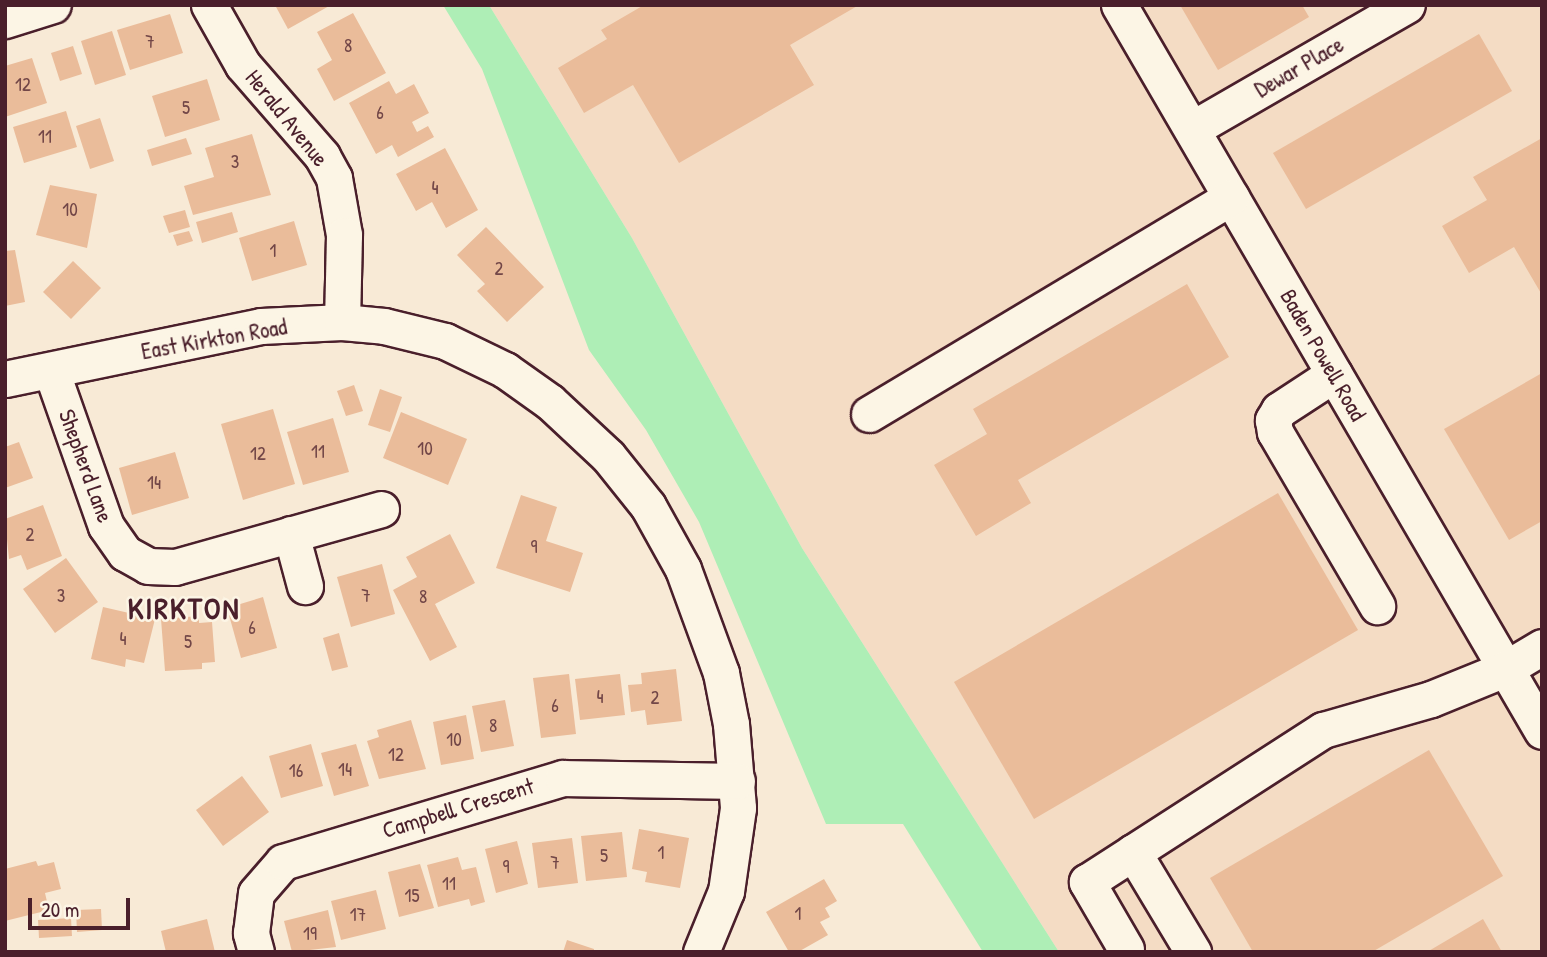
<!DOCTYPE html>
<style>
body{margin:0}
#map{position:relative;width:1547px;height:957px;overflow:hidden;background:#f8ead6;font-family:"Patrick Hand",sans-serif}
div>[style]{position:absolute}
.built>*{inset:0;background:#f4dcc4}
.green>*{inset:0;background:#aeeeb6}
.building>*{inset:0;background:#eabc9a}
.roads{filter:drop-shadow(2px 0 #4a1f2b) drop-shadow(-2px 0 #4a1f2b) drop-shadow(0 2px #4a1f2b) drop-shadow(0 -2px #4a1f2b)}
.minor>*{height:35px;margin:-17.5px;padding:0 17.5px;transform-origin:17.5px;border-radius:17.5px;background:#fcf5e5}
span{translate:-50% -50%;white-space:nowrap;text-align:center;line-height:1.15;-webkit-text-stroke:5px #fcf5e5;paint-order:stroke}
.number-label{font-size:19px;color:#724647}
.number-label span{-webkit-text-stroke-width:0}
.street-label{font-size:23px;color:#4a1f2b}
.district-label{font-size:30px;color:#4a1f2b;font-weight:700;letter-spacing:2px}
.frame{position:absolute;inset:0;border:7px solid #4a1f2b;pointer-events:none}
.scale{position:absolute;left:28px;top:898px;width:102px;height:32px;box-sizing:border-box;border:4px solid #4a1f2b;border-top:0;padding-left:9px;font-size:21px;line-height:24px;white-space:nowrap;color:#4a1f2b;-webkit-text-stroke:5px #fcf5e5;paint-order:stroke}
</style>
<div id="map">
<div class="built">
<i style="clip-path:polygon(489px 5px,1542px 5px,1542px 952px,1059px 952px,802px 548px,632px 238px)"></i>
</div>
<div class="green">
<i style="clip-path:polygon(443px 5px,489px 5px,632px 238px,802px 548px,1059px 952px,983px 952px,903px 824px,826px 824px,699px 522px,646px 430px,589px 350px,482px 69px)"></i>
</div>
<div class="building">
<i style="clip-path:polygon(275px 5px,331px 5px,288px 29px)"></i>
<i style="clip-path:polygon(644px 5px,859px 5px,790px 45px,814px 85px,679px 163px,633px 85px,584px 113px,558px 68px,607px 39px,601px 30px)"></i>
<i style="clip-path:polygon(1180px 5px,1302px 5px,1309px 17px,1218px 70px)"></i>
<i style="clip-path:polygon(353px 13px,386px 73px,334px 101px,317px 69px,332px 60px,317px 32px)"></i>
<i style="clip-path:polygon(170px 14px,183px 53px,130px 70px,117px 30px)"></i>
<i style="clip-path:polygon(112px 31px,126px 75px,95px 85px,81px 41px)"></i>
<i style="clip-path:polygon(1479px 34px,1512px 91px,1306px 209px,1273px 153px)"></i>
<i style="clip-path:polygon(73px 46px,82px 74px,60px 81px,51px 53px)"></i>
<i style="clip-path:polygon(32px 58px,47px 103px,5px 117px,5px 66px)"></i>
<i style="clip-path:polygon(207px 79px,220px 120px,165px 137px,152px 96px)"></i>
<i style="clip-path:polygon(389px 81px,396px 94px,414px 84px,429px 113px,412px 122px,417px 132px,428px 126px,434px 137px,398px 157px,392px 145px,376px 154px,349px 103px)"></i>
<i style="clip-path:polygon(66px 111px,77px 147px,24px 163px,13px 127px)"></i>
<i style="clip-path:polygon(100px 118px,114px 161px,90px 169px,76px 126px)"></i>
<i style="clip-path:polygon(252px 134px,271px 195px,193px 215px,184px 186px,214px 177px,205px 148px)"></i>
<i style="clip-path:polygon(186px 138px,192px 154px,152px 166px,147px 150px)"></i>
<i style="clip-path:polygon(1542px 138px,1542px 295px,1514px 247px,1469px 273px,1442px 226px,1487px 200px,1473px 177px)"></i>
<i style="clip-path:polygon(445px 148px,478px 210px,446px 228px,432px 202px,416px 211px,396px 174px)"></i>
<i style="clip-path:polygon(50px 185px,97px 194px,87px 248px,36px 235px)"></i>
<i style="clip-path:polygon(185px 210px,190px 227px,169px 233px,163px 216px)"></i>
<i style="clip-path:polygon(232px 212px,238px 232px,202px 243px,196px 222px)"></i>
<i style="clip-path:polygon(294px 221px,307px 265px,252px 281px,239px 238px)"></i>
<i style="clip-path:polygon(486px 227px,544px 287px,507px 322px,477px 291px,485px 284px,457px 255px)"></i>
<i style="clip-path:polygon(189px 231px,193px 241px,177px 246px,173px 235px)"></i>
<i style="clip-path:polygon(15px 250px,25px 302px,5px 306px,5px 251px)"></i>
<i style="clip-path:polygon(73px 261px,101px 288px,71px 319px,43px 292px)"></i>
<i style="clip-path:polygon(1187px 284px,1229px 357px,1018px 480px,1031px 503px,976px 536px,934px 465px,987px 434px,973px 409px)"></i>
<i style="clip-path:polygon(1542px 373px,1542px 521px,1509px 540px,1444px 429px)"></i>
<i style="clip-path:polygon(354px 385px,363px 411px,346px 416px,337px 391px)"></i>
<i style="clip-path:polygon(380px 389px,402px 397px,390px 432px,368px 425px)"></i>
<i style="clip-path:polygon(273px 409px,295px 484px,243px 500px,221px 424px)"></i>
<i style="clip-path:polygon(401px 412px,467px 439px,448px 485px,383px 458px)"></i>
<i style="clip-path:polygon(333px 418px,349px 472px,303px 485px,287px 432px)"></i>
<i style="clip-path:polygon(19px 442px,33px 478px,5px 488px,5px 447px)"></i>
<i style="clip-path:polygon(175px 452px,189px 498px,132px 515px,119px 468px)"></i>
<i style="clip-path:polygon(1278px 493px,1358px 630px,1034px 819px,954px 682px)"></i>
<i style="clip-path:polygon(521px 495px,557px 507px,546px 541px,583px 553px,570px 592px,496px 568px)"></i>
<i style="clip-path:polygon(43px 505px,62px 556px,27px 570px,21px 555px,9px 559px,5px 519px)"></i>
<i style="clip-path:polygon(450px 534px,475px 583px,435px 604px,457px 647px,430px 661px,393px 590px,417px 577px,406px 557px)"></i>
<i style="clip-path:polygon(66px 558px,98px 602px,55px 633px,23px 589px)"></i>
<i style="clip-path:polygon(382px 564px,395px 614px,351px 627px,337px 577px)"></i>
<i style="clip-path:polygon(263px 597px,277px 648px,241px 658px,227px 608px)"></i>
<i style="clip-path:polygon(103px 607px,155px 619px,144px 663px,126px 659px,125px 667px,91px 659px)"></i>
<i style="clip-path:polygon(199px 616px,199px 623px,212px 622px,215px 662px,202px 663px,202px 669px,165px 671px,161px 619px)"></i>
<i style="clip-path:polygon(339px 633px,348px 667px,332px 671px,323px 638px)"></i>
<i style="clip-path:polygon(676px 669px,682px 721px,647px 725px,645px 710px,631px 712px,628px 685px,642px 684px,641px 673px)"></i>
<i style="clip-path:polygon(569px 674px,576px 734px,541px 738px,533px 678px)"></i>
<i style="clip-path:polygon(620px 674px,625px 715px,580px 720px,575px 679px)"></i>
<i style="clip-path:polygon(505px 700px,514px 746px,481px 752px,472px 706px)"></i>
<i style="clip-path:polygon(466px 715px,474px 759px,441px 765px,433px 722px)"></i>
<i style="clip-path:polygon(411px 720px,426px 769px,379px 779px,367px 741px,379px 737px,377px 730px)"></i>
<i style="clip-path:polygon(311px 744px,323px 786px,281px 798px,269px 756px)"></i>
<i style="clip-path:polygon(356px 744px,369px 786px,334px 796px,321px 753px)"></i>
<i style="clip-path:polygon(1429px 750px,1503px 876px,1372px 952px,1253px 952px,1210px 878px)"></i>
<i style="clip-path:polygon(242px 776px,269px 812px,223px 846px,196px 810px)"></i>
<i style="clip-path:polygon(639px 829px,689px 838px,680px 888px,645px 882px,647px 872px,632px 869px)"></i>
<i style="clip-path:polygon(622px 832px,627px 877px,586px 881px,581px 836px)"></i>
<i style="clip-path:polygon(572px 838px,578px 883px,538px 888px,532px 843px)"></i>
<i style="clip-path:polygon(517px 841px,528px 884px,496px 893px,485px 849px)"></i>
<i style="clip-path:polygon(458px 857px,462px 870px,476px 867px,485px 902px,471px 906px,469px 899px,438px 907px,427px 865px)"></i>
<i style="clip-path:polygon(36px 861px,38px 866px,54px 862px,61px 889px,45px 893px,49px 910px,5px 921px,5px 869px)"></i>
<i style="clip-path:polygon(420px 864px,434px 908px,399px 917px,388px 872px)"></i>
<i style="clip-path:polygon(824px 879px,837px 901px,825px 908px,830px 917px,820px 922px,828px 935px,798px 952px,789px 952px,766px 912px)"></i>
<i style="clip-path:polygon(376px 890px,386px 929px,341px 940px,331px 901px)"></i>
<i style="clip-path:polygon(101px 909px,102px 930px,77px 932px,76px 910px)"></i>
<i style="clip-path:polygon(328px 910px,336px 947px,292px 952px,284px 921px)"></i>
<i style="clip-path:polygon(71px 918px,72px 936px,39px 938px,38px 920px)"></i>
<i style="clip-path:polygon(207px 919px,215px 952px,166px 952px,161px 931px)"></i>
<i style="clip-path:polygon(1483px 919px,1502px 952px,1427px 952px)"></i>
<i style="clip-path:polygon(567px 940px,594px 949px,594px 952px,563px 952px)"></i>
</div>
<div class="roads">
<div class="minor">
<i style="left:209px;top:5px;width:69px;rotate:60.5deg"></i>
<i style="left:243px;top:65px;width:121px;rotate:49deg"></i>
<i style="left:322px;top:156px;width:25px;rotate:61deg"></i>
<i style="left:334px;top:178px;width:58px;rotate:80deg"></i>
<i style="left:344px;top:235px;width:87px;rotate:91.3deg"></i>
<i style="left:1119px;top:5px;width:840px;rotate:59.77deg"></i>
<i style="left:5px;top:20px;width:50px;rotate:-17.4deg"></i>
<i style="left:1192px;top:129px;width:248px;rotate:-30deg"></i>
<i style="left:51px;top:370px;width:165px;rotate:70.6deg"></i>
<i style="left:106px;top:526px;width:33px;rotate:55deg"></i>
<i style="left:125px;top:553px;width:26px;rotate:29deg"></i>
<i style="left:148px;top:566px;width:27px;rotate:2deg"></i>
<i style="left:175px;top:567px;width:214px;rotate:-15.7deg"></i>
<i style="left:1334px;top:374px;width:66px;rotate:146.8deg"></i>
<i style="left:1279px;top:410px;width:12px;rotate:121deg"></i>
<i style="left:1273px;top:420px;width:12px;rotate:81deg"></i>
<i style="left:1275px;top:432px;width:202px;rotate:59.6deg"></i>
<i style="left:5px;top:379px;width:261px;rotate:-11.7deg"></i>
<i style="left:261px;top:326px;width:81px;rotate:-2.8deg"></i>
<i style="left:342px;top:322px;width:42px;rotate:5.4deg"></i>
<i style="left:384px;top:326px;width:63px;rotate:13.8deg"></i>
<i style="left:445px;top:341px;width:67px;rotate:25.8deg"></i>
<i style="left:505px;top:370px;width:55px;rotate:35.4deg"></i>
<i style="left:550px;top:402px;width:79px;rotate:43deg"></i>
<i style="left:608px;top:456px;width:64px;rotate:51.3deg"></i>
<i style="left:648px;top:506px;width:72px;rotate:60.9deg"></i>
<i style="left:683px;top:569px;width:111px;rotate:69.9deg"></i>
<i style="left:721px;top:673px;width:52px;rotate:78.9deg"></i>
<i style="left:731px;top:724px;width:84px;rotate:85.2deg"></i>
<i style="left:738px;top:808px;width:84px;rotate:98.2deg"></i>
<i style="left:726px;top:891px;width:66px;rotate:112.3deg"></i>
<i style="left:869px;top:414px;width:422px;rotate:-30.9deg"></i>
<i style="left:291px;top:534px;width:54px;rotate:74.9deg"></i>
<i style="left:1133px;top:852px;width:117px;rotate:59deg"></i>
<i style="left:1126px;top:949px;width:78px;rotate:-120.2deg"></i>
<i style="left:1087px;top:882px;width:281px;rotate:-32.8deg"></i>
<i style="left:1323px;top:730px;width:112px;rotate:-16deg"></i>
<i style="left:1431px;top:699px;width:80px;rotate:-22.1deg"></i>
<i style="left:1505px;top:669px;width:43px;rotate:-30.7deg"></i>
<i style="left:256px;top:952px;width:20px;rotate:-105deg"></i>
<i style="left:251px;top:933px;width:40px;rotate:-82.9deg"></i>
<i style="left:256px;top:893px;width:41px;rotate:-48.9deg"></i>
<i style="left:283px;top:862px;width:292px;rotate:-16.7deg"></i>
<i style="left:563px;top:778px;width:174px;rotate:1deg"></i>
</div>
</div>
<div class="number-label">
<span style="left:150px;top:42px">7</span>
<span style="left:348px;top:46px">8</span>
<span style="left:23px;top:85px">12</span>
<span style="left:186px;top:108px">5</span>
<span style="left:380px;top:113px">6</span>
<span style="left:45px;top:137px">11</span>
<span style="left:235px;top:162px">3</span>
<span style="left:435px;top:188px">4</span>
<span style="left:70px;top:210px">10</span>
<span style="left:273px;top:251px">1</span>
<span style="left:499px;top:269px">2</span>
<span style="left:425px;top:449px">10</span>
<span style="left:318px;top:452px">11</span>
<span style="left:258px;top:454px">12</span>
<span style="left:154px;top:483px">14</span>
<span style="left:30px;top:535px">2</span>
<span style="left:534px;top:547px">9</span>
<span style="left:61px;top:596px">3</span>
<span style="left:366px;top:596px">7</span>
<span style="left:423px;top:597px">8</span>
<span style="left:252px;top:628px">6</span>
<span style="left:123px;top:639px">4</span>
<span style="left:188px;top:642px">5</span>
<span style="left:600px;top:697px">4</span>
<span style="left:655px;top:698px">2</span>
<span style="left:555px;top:706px">6</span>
<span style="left:493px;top:726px">8</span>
<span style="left:454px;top:740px">10</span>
<span style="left:396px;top:755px">12</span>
<span style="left:345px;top:770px">14</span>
<span style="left:296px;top:771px">16</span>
<span style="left:661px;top:853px">1</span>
<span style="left:604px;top:856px">5</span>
<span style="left:555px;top:863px">7</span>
<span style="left:506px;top:867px">9</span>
<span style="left:449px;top:884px">11</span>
<span style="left:412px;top:896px">15</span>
<span style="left:798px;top:914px">1</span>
<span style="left:358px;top:915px">17</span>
<span style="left:310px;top:934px">19</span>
</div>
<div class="street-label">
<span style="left:1299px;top:67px;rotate:-30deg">Dewar Place</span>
<span style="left:287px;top:118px;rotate:51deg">Herald Avenue</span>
<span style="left:214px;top:339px;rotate:-10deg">East Kirkton Road</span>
<span style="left:1323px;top:355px;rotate:60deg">Baden Powell Road</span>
<span style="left:86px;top:466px;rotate:70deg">Shepherd Lane</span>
<span style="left:458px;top:808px;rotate:-17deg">Campbell Crescent</span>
</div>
<div class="district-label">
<span style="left:184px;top:608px">KIRKTON</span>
</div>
<div class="frame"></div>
<div class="scale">20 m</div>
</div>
